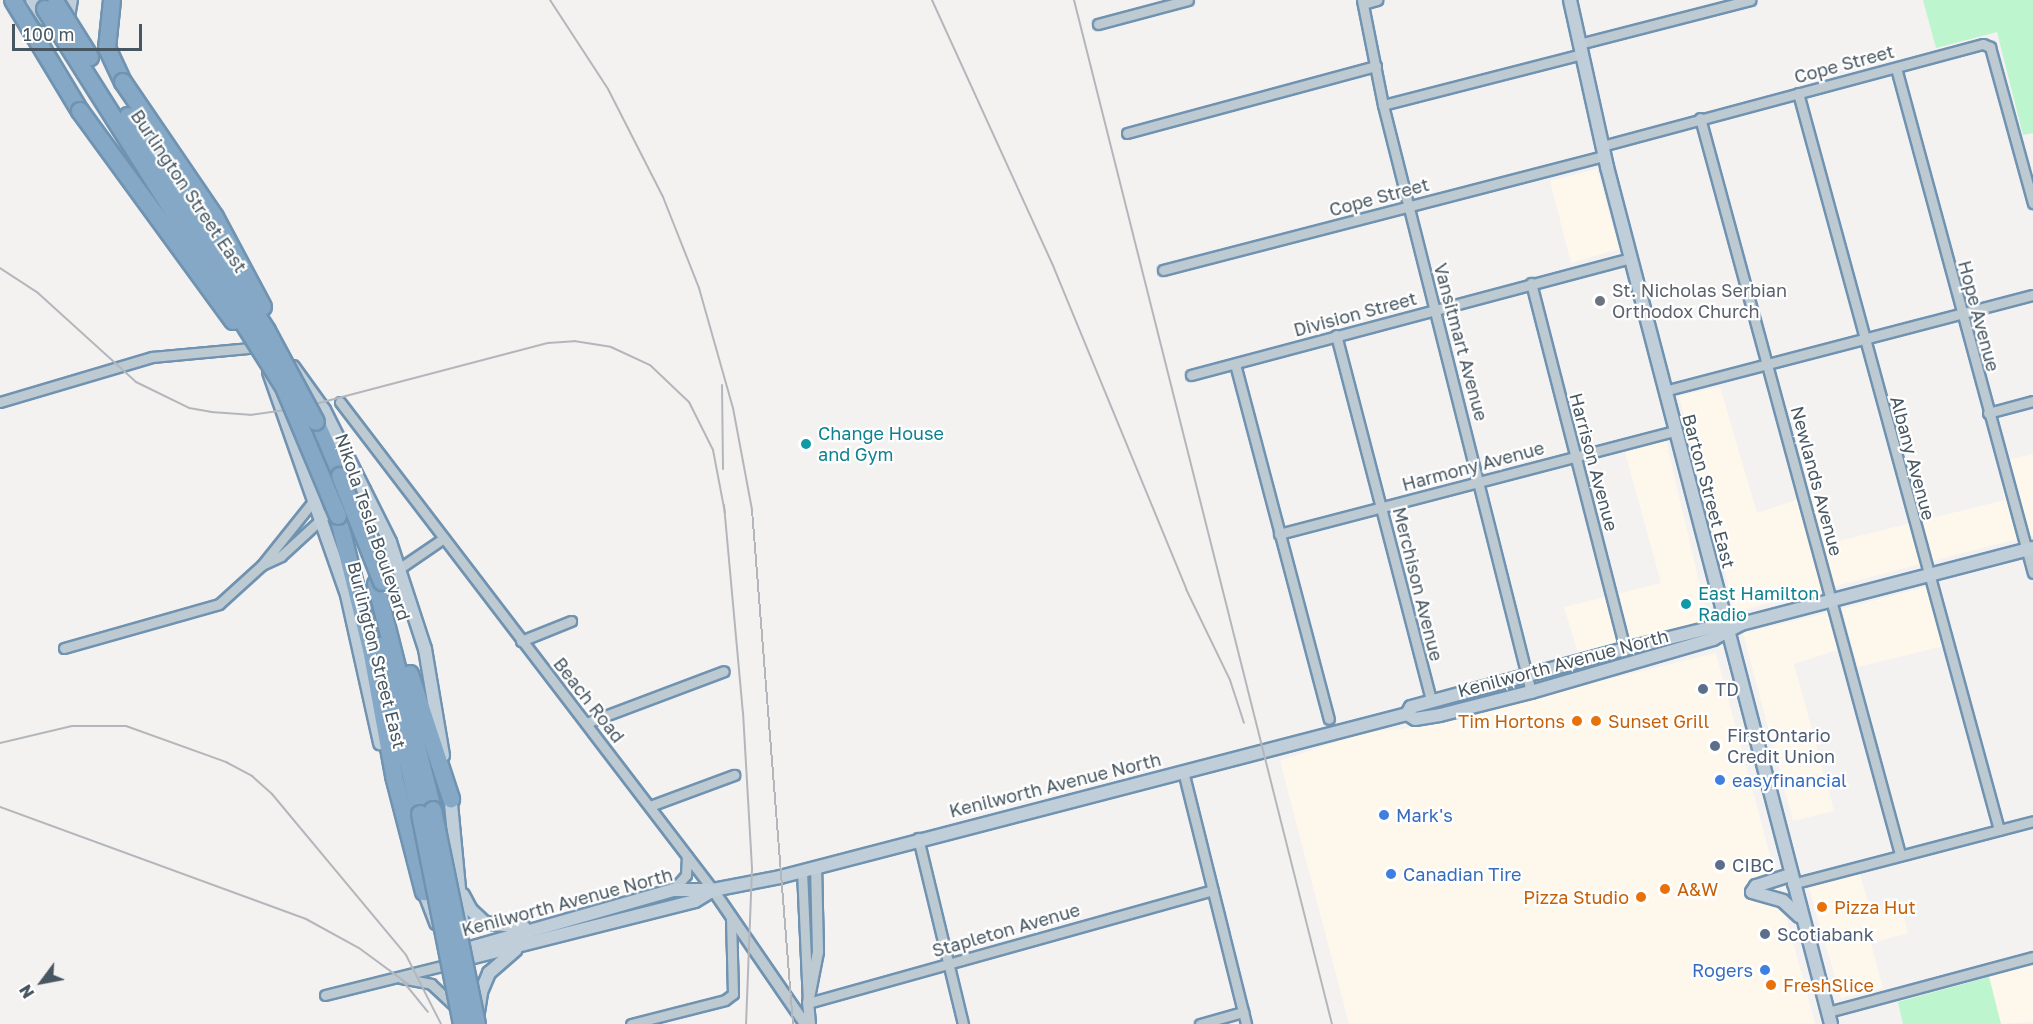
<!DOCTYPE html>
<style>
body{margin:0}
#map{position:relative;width:2033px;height:1024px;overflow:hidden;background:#f4f1f1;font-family:"Golos Text",sans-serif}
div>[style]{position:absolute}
.commercial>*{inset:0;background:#fef7eb}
.green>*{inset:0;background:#bcf5ce}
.roads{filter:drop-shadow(2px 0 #6f93b1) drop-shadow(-2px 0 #6f93b1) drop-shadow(0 2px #6f93b1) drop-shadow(0 -2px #6f93b1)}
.minor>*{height:9px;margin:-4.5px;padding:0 4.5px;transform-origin:4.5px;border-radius:4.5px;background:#becad2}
.tertiary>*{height:10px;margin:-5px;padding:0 5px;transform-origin:5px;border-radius:5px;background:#becad2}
.secondary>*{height:12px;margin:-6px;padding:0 6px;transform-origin:6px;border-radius:6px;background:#c0ceda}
.motorway>*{height:16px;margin:-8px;padding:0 8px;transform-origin:8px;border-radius:8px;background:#84a8c5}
.rail>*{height:2px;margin:-1px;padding:0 1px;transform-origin:1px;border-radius:1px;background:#b3b7bc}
.bridges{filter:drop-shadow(2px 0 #6f93b1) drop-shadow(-2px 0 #6f93b1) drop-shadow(0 2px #6f93b1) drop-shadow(0 -2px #6f93b1)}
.motorway-bridge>*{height:16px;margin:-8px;padding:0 8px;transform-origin:8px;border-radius:8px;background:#84a8c5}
.dots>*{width:16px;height:16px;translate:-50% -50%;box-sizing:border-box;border:3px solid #fff;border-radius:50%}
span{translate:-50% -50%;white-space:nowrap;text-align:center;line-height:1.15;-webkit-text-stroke:4.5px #fff;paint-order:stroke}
.street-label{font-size:18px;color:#475761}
.worship-label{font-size:18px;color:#5b616d}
.left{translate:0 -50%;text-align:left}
.culture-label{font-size:18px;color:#0d838f}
.service-label{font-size:18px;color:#4e5e75}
.food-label{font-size:18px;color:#c56008}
.right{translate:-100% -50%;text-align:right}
.shop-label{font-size:18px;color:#366cbe}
.north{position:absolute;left:12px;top:952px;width:60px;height:60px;-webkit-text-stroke:4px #fff;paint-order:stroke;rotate:238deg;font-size:16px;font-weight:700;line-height:24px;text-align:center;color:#475761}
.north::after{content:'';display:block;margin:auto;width:21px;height:27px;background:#475761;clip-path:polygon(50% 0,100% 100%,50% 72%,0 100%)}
.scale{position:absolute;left:12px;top:24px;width:130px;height:27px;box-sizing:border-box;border:3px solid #475761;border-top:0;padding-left:8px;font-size:18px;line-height:21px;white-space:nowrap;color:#475761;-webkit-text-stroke:4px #fff;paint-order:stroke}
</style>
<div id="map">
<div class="commercial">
<i style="clip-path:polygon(1597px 169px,1619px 249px,1571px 263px,1550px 181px)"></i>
<i style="clip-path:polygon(1720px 387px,1757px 513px,1814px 494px,1830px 543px,2005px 500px,1997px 462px,2033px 454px,2033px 535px,1735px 612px,1679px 396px)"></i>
<i style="clip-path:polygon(1666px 441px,1708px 620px,1578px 653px,1564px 607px,1661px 583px,1625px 452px)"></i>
<i style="clip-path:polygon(1929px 586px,1944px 646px,1858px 667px,1842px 609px)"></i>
<i style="clip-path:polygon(1827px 613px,1838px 650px,1794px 664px,1834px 811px,1793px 821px,1743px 633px)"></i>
<i style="clip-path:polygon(1716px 653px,1815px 1024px,1349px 1024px,1280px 761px,1365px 732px,1403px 729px)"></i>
<i style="clip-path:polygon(1859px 872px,1872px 914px,1901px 906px,1908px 933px,1871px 943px,1883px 988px,1841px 998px,1809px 888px)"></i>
<i style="clip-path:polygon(2033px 965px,2033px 1022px,2001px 1024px,1989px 977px)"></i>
</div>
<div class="green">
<i style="clip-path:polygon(1923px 0,2033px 0,2033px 133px,2023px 135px,1997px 32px,1936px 48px)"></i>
<i style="clip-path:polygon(1989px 977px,2001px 1024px,1903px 1024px,1898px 1002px)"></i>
</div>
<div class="roads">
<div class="minor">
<i style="left:1362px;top:0;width:107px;rotate:78.7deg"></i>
<i style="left:1383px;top:105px;width:605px;rotate:75.85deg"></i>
<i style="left:1363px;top:4px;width:15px;rotate:-16deg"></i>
<i style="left:1098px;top:24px;width:93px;rotate:-14.9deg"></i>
<i style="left:1579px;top:44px;width:177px;rotate:-14.4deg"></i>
<i style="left:1896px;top:68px;width:523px;rotate:74.82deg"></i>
<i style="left:1798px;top:93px;width:764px;rotate:74.74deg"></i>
<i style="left:1383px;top:105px;width:204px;rotate:-14.4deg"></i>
<i style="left:1700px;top:118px;width:763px;rotate:74.8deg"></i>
<i style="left:1127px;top:133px;width:258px;rotate:-15.1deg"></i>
<i style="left:1602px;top:146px;width:394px;rotate:-15deg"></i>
<i style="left:1983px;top:44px;width:8px;rotate:23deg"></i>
<i style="left:1990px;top:47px;width:162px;rotate:74.6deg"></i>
<i style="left:1163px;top:270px;width:455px;rotate:-14.5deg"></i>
<i style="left:1531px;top:283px;width:378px;rotate:75.6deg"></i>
<i style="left:1336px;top:335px;width:378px;rotate:75.4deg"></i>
<i style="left:1235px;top:364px;width:367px;rotate:75.2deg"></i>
<i style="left:1191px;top:375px;width:455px;rotate:-14.9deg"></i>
<i style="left:1664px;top:391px;width:381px;rotate:-14.6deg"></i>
<i style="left:0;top:402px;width:159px;rotate:-16.5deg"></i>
<i style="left:152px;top:357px;width:107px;rotate:-5.3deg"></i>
<i style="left:340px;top:402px;width:614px;rotate:52.61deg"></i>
<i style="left:1988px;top:413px;width:47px;rotate:-14.9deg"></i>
<i style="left:1279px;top:534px;width:409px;rotate:-14.6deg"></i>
<i style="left:262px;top:565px;width:21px;rotate:-25deg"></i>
<i style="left:281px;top:556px;width:68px;rotate:-42.6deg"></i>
<i style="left:331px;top:510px;width:40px;rotate:-32deg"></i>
<i style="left:400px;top:568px;width:53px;rotate:-34.3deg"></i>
<i style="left:521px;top:641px;width:54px;rotate:-21.8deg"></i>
<i style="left:64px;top:648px;width:161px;rotate:-15.8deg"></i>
<i style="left:219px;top:604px;width:58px;rotate:-42.2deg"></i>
<i style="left:262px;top:565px;width:90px;rotate:-51.3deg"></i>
<i style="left:586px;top:723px;width:147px;rotate:-20.6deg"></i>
<i style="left:1183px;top:771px;width:261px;rotate:76deg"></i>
<i style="left:650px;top:806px;width:90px;rotate:-20.3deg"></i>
<i style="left:918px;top:838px;width:191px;rotate:76.4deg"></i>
<i style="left:802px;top:871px;width:132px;rotate:87.4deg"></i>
<i style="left:808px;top:1003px;width:420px;rotate:-15.6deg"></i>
<i style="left:1792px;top:884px;width:249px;rotate:-14.6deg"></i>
<i style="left:673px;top:890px;width:20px;rotate:-49deg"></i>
<i style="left:686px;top:875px;width:19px;rotate:-87deg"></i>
<i style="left:401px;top:978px;width:31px;rotate:11deg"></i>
<i style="left:431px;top:984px;width:33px;rotate:43deg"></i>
<i style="left:325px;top:995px;width:128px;rotate:-14deg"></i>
<i style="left:1828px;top:1012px;width:212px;rotate:-15deg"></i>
<i style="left:631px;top:1024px;width:97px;rotate:-14.3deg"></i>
<i style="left:725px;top:1000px;width:10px;rotate:-37deg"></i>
<i style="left:733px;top:994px;width:75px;rotate:-91.5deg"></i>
<i style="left:1200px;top:1024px;width:45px;rotate:-15.6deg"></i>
</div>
<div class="tertiary">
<i style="left:713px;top:890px;width:163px;rotate:55.5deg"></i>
<i style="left:810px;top:1024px;width:21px;rotate:-95deg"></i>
<i style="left:808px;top:1003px;width:52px;rotate:-78.9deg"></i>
<i style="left:818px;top:952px;width:85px;rotate:-91.3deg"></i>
</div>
<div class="secondary">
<i style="left:32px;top:0;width:23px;rotate:56deg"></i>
<i style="left:1570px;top:0;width:171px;rotate:77.5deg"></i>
<i style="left:1607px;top:167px;width:886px;rotate:75.35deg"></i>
<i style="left:67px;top:22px;width:22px;rotate:-80deg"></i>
<i style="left:293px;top:367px;width:53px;rotate:54.2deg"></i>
<i style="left:324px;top:410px;width:148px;rotate:63.4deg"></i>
<i style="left:390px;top:542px;width:113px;rotate:71.9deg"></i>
<i style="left:425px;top:649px;width:108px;rotate:80.4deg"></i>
<i style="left:269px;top:372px;width:236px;rotate:70.7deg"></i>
<i style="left:347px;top:595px;width:152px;rotate:77.4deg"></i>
<i style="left:1407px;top:714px;width:9px;rotate:32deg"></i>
<i style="left:1415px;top:719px;width:25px;rotate:-9deg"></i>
<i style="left:1440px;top:715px;width:94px;rotate:-14.2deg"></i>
<i style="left:1531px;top:692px;width:190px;rotate:-16.2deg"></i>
<i style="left:1713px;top:639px;width:32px;rotate:-28deg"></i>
<i style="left:1741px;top:624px;width:302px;rotate:-14.6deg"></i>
<i style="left:450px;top:793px;width:127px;rotate:84.6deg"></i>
<i style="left:1790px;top:875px;width:36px;rotate:162deg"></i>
<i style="left:1756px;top:886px;width:7px;rotate:124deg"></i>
<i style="left:1752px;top:892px;width:32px;rotate:16deg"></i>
<i style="left:1783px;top:901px;width:22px;rotate:43deg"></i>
<i style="left:422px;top:886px;width:40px;rotate:69deg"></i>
<i style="left:463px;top:895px;width:17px;rotate:62deg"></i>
<i style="left:471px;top:910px;width:19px;rotate:43deg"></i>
<i style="left:485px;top:923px;width:39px;rotate:6deg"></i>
<i style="left:456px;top:952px;width:226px;rotate:-15.9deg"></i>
<i style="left:673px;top:890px;width:40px"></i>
<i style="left:713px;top:890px;width:68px;rotate:-11deg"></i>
<i style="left:780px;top:877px;width:648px;rotate:-14.57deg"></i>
<i style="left:1407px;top:714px;width:8px;rotate:-60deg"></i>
<i style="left:1411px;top:707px;width:222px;rotate:-15.2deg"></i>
<i style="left:1625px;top:649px;width:87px;rotate:-14deg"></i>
<i style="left:1709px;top:628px;width:17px;rotate:3deg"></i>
<i style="left:458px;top:961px;width:244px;rotate:-14.2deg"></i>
<i style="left:695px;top:901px;width:21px;rotate:-31deg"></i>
<i style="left:478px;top:1012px;width:20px;rotate:-81deg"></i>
<i style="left:481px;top:992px;width:21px;rotate:-67deg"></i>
<i style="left:489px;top:973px;width:35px;rotate:-41deg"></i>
</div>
<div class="motorway">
<i style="left:13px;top:0;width:130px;rotate:58.9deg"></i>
<i style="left:112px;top:0;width:48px;rotate:95.9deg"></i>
<i style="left:107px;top:48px;width:38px;rotate:65deg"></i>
<i style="left:316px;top:422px;width:59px;rotate:66deg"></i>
<i style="left:338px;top:516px;width:137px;rotate:76.1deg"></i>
<i style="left:371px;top:649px;width:129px;rotate:79.7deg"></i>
<i style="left:394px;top:776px;width:120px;rotate:75.5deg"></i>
<i style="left:376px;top:584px;width:233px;rotate:75.8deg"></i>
<i style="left:380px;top:646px;width:173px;rotate:76.6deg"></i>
<i style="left:410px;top:674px;width:132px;rotate:71.8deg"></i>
</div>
</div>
<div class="rail">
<i style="left:550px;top:0;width:106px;rotate:56.9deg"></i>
<i style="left:608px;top:89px;width:121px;rotate:63deg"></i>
<i style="left:663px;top:197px;width:98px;rotate:68.4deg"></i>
<i style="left:699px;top:288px;width:125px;rotate:74.2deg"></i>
<i style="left:733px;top:408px;width:104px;rotate:79.4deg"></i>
<i style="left:752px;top:510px;width:516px;rotate:85.44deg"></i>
<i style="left:932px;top:0;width:294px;rotate:65.5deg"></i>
<i style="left:1054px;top:268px;width:347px;rotate:67.6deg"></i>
<i style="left:1186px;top:589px;width:101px;rotate:64.2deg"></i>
<i style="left:1230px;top:680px;width:45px;rotate:72deg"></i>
<i style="left:1074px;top:0;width:1056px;rotate:75.86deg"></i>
<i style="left:0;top:268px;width:45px;rotate:33.3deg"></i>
<i style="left:38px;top:293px;width:132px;rotate:42.2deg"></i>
<i style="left:136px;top:382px;width:59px;rotate:26.1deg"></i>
<i style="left:189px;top:408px;width:22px;rotate:10deg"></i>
<i style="left:211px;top:412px;width:39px;rotate:4deg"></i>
<i style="left:250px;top:415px;width:50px;rotate:-8deg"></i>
<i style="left:300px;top:408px;width:256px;rotate:-14.7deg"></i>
<i style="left:548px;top:343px;width:26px;rotate:-4deg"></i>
<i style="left:574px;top:341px;width:37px;rotate:9deg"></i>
<i style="left:611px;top:347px;width:43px;rotate:24.8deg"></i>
<i style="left:650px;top:365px;width:54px;rotate:43.5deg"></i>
<i style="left:689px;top:402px;width:54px;rotate:63.4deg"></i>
<i style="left:713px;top:450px;width:64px;rotate:79.2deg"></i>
<i style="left:722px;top:385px;width:84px;rotate:89.3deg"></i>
<i style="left:724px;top:505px;width:208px;rotate:84.8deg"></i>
<i style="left:743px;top:712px;width:157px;rotate:86.7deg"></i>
<i style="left:752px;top:869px;width:155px;rotate:92.2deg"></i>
<i style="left:0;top:743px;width:74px;rotate:-13.3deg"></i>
<i style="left:72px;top:726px;width:54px"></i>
<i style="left:126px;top:726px;width:106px;rotate:19.8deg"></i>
<i style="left:226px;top:762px;width:30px;rotate:28deg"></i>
<i style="left:252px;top:776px;width:27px;rotate:42deg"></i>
<i style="left:272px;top:794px;width:209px;rotate:50.2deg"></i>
<i style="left:406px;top:955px;width:77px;rotate:63.1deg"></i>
<i style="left:0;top:807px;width:326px;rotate:20.1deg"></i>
<i style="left:306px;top:919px;width:60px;rotate:28.7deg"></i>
<i style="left:359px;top:948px;width:61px;rotate:36.3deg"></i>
<i style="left:402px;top:980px;width:41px;rotate:50.9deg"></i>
</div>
<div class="bridges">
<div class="motorway-bridge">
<i style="left:56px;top:3px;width:64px;rotate:57.8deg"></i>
<i style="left:45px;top:9px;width:445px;rotate:57.7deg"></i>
<i style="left:283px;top:385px;width:142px;rotate:67.2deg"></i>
<i style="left:123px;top:82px;width:163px;rotate:55.7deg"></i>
<i style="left:215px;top:217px;width:102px;rotate:61.9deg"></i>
<i style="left:80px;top:111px;width:260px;rotate:53.9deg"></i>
<i style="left:128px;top:116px;width:256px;rotate:57.1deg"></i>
<i style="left:267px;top:331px;width:103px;rotate:61.7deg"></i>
<i style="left:340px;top:476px;width:114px;rotate:68.4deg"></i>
<i style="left:433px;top:810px;width:218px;rotate:78.4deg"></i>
<i style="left:420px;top:814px;width:214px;rotate:78.7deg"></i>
</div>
</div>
<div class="dots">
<i style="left:1600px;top:301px;background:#6b7280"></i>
<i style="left:806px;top:444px;background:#0f9aa8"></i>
<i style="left:1686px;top:604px;background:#0f9aa8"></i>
<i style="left:1703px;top:689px;background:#5c6f8a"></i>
<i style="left:1577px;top:721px;background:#e8710a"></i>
<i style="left:1596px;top:721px;background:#e8710a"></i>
<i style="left:1715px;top:746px;background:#5c6f8a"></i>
<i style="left:1720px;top:780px;background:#3f7fe0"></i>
<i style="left:1384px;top:815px;background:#3f7fe0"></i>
<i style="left:1720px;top:865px;background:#5c6f8a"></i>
<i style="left:1391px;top:874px;background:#3f7fe0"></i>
<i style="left:1665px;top:889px;background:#e8710a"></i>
<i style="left:1641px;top:897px;background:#e8710a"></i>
<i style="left:1822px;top:907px;background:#e8710a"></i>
<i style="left:1765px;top:934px;background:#5c6f8a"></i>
<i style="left:1765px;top:970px;background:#3f7fe0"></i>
<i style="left:1771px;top:985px;background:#e8710a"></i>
</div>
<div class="street-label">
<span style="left:1844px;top:64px;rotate:-15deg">Cope Street</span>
<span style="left:189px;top:191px;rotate:56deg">Burlington Street East</span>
<span style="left:1379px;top:197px;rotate:-15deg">Cope Street</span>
<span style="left:1355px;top:314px;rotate:-15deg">Division Street</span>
<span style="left:1979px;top:316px;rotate:75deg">Hope Avenue</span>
<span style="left:1461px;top:342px;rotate:75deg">Vansitmart Avenue</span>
<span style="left:1913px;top:458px;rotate:75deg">Albany Avenue</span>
<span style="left:1594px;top:462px;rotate:75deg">Harrison Avenue</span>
<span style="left:1473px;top:466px;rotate:-15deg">Harmony Avenue</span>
<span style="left:1817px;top:481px;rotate:75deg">Newlands Avenue</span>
<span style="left:1709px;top:491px;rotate:75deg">Barton Street East</span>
<span style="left:373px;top:527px;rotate:71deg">Nikola Tesla Boulevard</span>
<span style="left:1418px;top:584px;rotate:76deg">Merchison Avenue</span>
<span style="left:377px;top:655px;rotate:76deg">Burlington Street East</span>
<span style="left:1563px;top:663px;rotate:-15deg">Kenilworth Avenue North</span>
<span style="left:589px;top:700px;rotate:52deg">Beach Road</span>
<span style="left:1055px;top:785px;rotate:-14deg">Kenilworth Avenue North</span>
<span style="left:567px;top:902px;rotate:-15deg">Kenilworth Avenue North</span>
<span style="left:1006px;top:930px;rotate:-16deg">Stapleton Avenue</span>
</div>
<div class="worship-label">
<span class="left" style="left:1612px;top:301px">St. Nicholas Serbian<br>Orthodox Church</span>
</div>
<div class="culture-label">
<span class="left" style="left:818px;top:444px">Change House<br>and Gym</span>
<span class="left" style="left:1698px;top:604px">East Hamilton<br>Radio</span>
</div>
<div class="service-label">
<span class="left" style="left:1715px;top:689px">TD</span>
<span class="left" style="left:1727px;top:746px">FirstOntario<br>Credit Union</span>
<span class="left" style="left:1732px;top:865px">CIBC</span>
<span class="left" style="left:1777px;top:934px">Scotiabank</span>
</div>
<div class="food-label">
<span class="right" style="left:1565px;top:721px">Tim Hortons</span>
<span class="left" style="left:1608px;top:721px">Sunset Grill</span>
<span class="left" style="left:1677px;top:889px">A&amp;W</span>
<span class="right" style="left:1629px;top:897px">Pizza Studio</span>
<span class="left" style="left:1834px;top:907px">Pizza Hut</span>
<span class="left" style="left:1783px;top:985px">FreshSlice</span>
</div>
<div class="shop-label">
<span class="left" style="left:1732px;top:780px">easyfinancial</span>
<span class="left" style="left:1396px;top:815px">Mark's</span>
<span class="left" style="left:1403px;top:874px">Canadian Tire</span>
<span class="right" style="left:1753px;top:970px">Rogers</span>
</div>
<div class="north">N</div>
<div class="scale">100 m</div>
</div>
